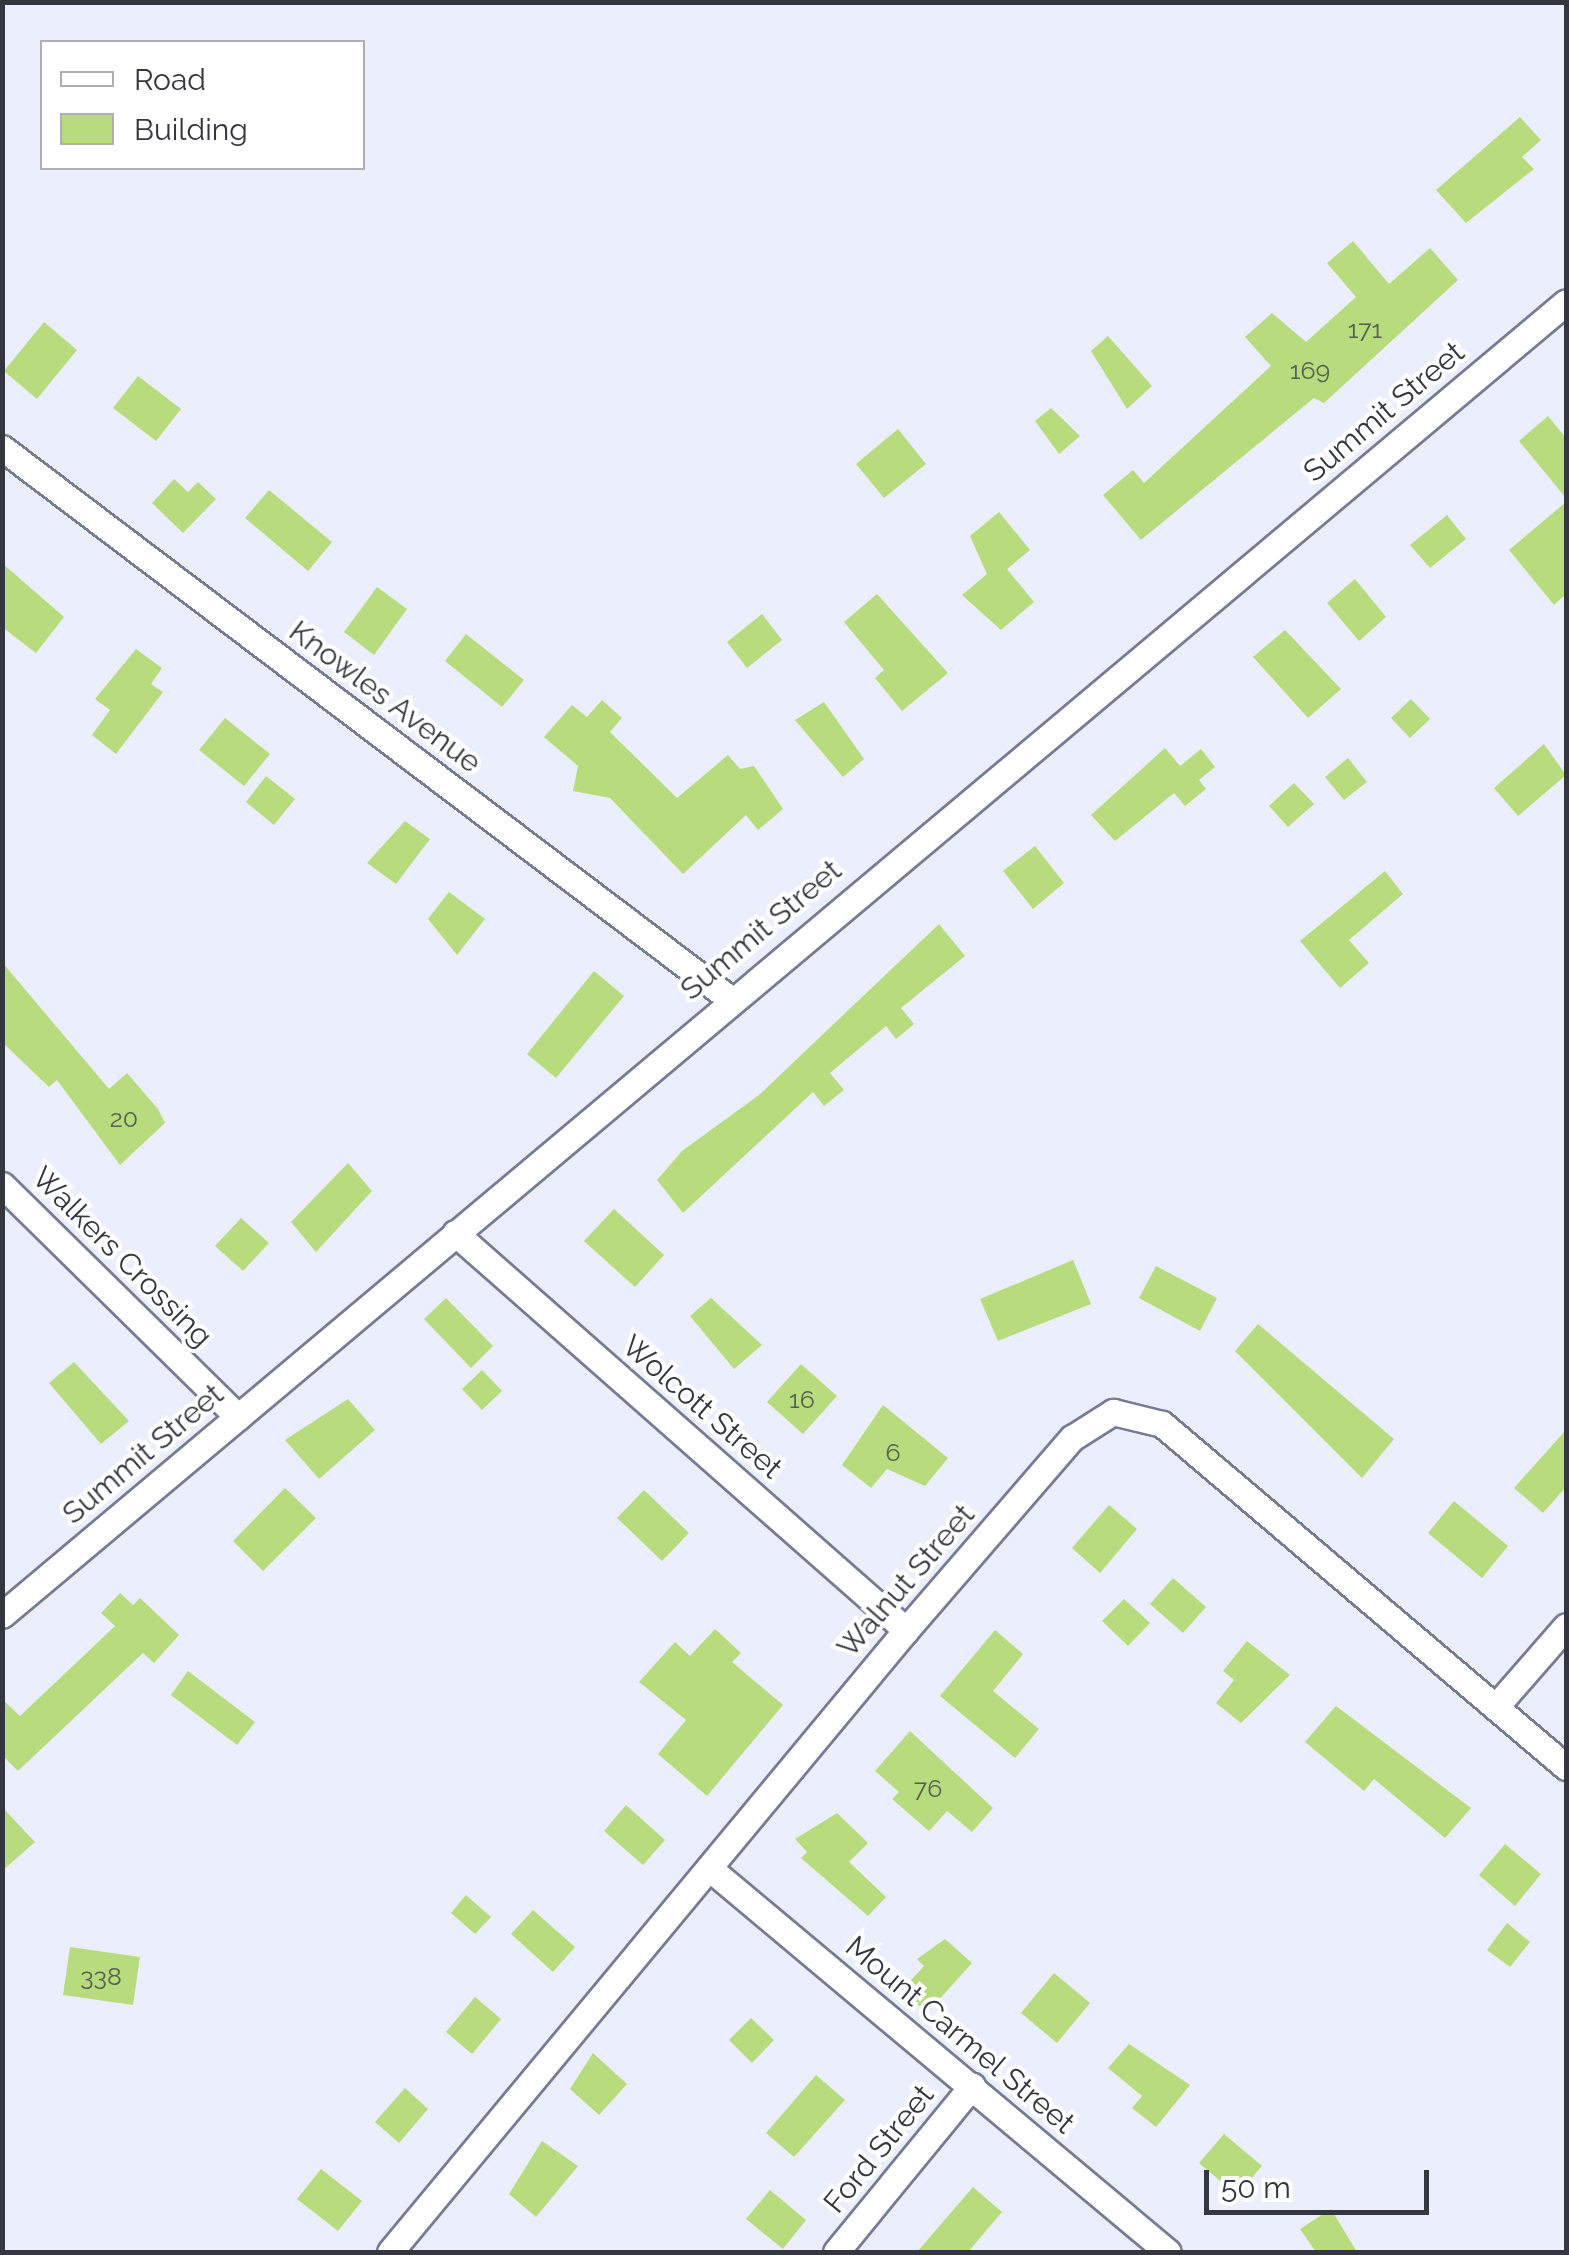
<!DOCTYPE html>
<style>
body{margin:0}
#map{position:relative;width:1569px;height:2255px;overflow:hidden;background:#eaeefd;font-family:Raleway,sans-serif}
div>[style]{position:absolute}
.building>*{inset:0;background:#b8db7e}
.roads{filter:drop-shadow(2px 0 #767c91) drop-shadow(-2px 0 #767c91) drop-shadow(0 2px #767c91) drop-shadow(0 -2px #767c91)}
.minor>*{height:25px;margin:-12.5px;padding:0 12.5px;transform-origin:12.5px;border-radius:12.5px;background:#fff}
span{translate:-50% -50%;white-space:nowrap;text-align:center;line-height:1.15;-webkit-text-stroke:8px #fff;paint-order:stroke}
.number-label{font-size:25px;color:#555f50}
.number-label span{-webkit-text-stroke-width:0}
.street-label{font-size:30px;color:#343640}
.frame{position:absolute;inset:0;border:5px solid #343640;pointer-events:none}
.legend{position:absolute;left:40px;top:40px;width:325px;height:130px;box-sizing:border-box;background:#fff;border:2px solid #aeafb3;margin:0;padding:12px 18px;list-style:none;font-size:30px;color:#343640}
.legend li{display:flex;align-items:center;gap:20px;height:50px}
.legend b{width:50px;border:2px solid #aeafb3}
.scale{position:absolute;left:1204px;top:2170px;width:225px;height:45px;box-sizing:border-box;border:5px solid #343640;border-top:0;padding-left:12px;font-size:30px;line-height:35px;white-space:nowrap;color:#343640;-webkit-text-stroke:8px #fff;paint-order:stroke}
</style>
<div id="map">
<div class="building">
<i style="clip-path:polygon(1520px 117px,1541px 140px,1522px 157px,1534px 169px,1466px 223px,1436px 190px)"></i>
<i style="clip-path:polygon(1353px 241px,1389px 284px,1430px 248px,1458px 280px,1324px 403px,1314px 398px,1141px 540px,1103px 495px,1133px 470px,1144px 483px,1271px 366px,1245px 337px,1272px 313px,1306px 342px,1356px 297px,1327px 263px)"></i>
<i style="clip-path:polygon(44px 322px,77px 350px,37px 399px,4px 371px)"></i>
<i style="clip-path:polygon(1108px 336px,1152px 386px,1127px 409px,1091px 351px)"></i>
<i style="clip-path:polygon(138px 376px,181px 409px,156px 441px,113px 408px)"></i>
<i style="clip-path:polygon(1051px 408px,1080px 436px,1059px 454px,1035px 421px)"></i>
<i style="clip-path:polygon(1548px 416px,1566px 438px,1566px 498px,1519px 441px)"></i>
<i style="clip-path:polygon(898px 429px,926px 464px,884px 498px,856px 464px)"></i>
<i style="clip-path:polygon(174px 479px,188px 492px,198px 482px,216px 499px,183px 533px,152px 503px)"></i>
<i style="clip-path:polygon(269px 490px,332px 542px,308px 571px,245px 518px)"></i>
<i style="clip-path:polygon(1566px 502px,1566px 594px,1554px 605px,1509px 550px)"></i>
<i style="clip-path:polygon(999px 512px,1030px 550px,1007px 569px,1034px 602px,1001px 630px,962px 595px,987px 574px,970px 536px)"></i>
<i style="clip-path:polygon(1447px 515px,1466px 539px,1430px 568px,1410px 545px)"></i>
<i style="clip-path:polygon(2px 563px,64px 617px,36px 653px,2px 627px)"></i>
<i style="clip-path:polygon(1355px 579px,1386px 617px,1359px 641px,1327px 603px)"></i>
<i style="clip-path:polygon(377px 587px,407px 609px,374px 655px,344px 632px)"></i>
<i style="clip-path:polygon(877px 594px,948px 673px,902px 711px,875px 678px,884px 670px,844px 622px)"></i>
<i style="clip-path:polygon(762px 614px,782px 640px,747px 668px,727px 642px)"></i>
<i style="clip-path:polygon(1285px 630px,1341px 689px,1308px 718px,1253px 657px)"></i>
<i style="clip-path:polygon(466px 634px,524px 680px,502px 707px,445px 661px)"></i>
<i style="clip-path:polygon(136px 649px,162px 668px,151px 684px,163px 692px,116px 754px,92px 735px,110px 710px,95px 699px)"></i>
<i style="clip-path:polygon(1411px 699px,1430px 719px,1410px 738px,1391px 718px)"></i>
<i style="clip-path:polygon(602px 700px,622px 718px,610px 732px,677px 798px,728px 755px,740px 769px,754px 766px,783px 809px,758px 830px,746px 815px,683px 874px,610px 798px,573px 791px,578px 766px,544px 737px,572px 705px,587px 717px)"></i>
<i style="clip-path:polygon(824px 702px,864px 759px,843px 777px,795px 720px)"></i>
<i style="clip-path:polygon(225px 718px,270px 754px,244px 786px,199px 750px)"></i>
<i style="clip-path:polygon(1544px 744px,1566px 775px,1518px 816px,1494px 788px)"></i>
<i style="clip-path:polygon(1165px 748px,1180px 766px,1201px 749px,1215px 767px,1199px 780px,1206px 789px,1185px 806px,1174px 793px,1115px 841px,1091px 815px)"></i>
<i style="clip-path:polygon(1348px 758px,1367px 782px,1344px 800px,1325px 777px)"></i>
<i style="clip-path:polygon(266px 776px,295px 799px,274px 825px,246px 802px)"></i>
<i style="clip-path:polygon(1294px 783px,1314px 804px,1288px 827px,1269px 806px)"></i>
<i style="clip-path:polygon(405px 821px,430px 839px,396px 884px,367px 863px)"></i>
<i style="clip-path:polygon(1035px 846px,1064px 883px,1033px 909px,1003px 871px)"></i>
<i style="clip-path:polygon(1385px 871px,1403px 894px,1349px 940px,1369px 963px,1340px 988px,1300px 941px)"></i>
<i style="clip-path:polygon(449px 892px,485px 919px,457px 955px,428px 919px)"></i>
<i style="clip-path:polygon(939px 924px,965px 956px,901px 1008px,914px 1024px,896px 1039px,886px 1026px,830px 1073px,844px 1090px,824px 1106px,813px 1092px,683px 1213px,657px 1180px,682px 1151px,759px 1095px)"></i>
<i style="clip-path:polygon(2px 962px,109px 1089px,127px 1073px,158px 1109px,165px 1123px,120px 1165px,57px 1080px,49px 1087px,2px 1042px)"></i>
<i style="clip-path:polygon(594px 971px,624px 996px,556px 1078px,527px 1054px)"></i>
<i style="clip-path:polygon(348px 1163px,372px 1191px,316px 1252px,291px 1222px)"></i>
<i style="clip-path:polygon(614px 1209px,664px 1255px,635px 1287px,584px 1241px)"></i>
<i style="clip-path:polygon(241px 1218px,269px 1243px,243px 1271px,215px 1246px)"></i>
<i style="clip-path:polygon(1073px 1260px,1091px 1304px,998px 1341px,980px 1299px)"></i>
<i style="clip-path:polygon(1156px 1266px,1217px 1298px,1200px 1331px,1139px 1298px)"></i>
<i style="clip-path:polygon(446px 1298px,493px 1346px,471px 1368px,424px 1319px)"></i>
<i style="clip-path:polygon(711px 1298px,762px 1345px,734px 1369px,690px 1316px)"></i>
<i style="clip-path:polygon(1258px 1324px,1394px 1439px,1362px 1478px,1235px 1351px)"></i>
<i style="clip-path:polygon(74px 1362px,129px 1421px,101px 1444px,49px 1383px)"></i>
<i style="clip-path:polygon(801px 1364px,837px 1396px,803px 1434px,767px 1402px)"></i>
<i style="clip-path:polygon(482px 1370px,502px 1391px,482px 1410px,462px 1389px)"></i>
<i style="clip-path:polygon(348px 1399px,375px 1430px,319px 1479px,285px 1440px)"></i>
<i style="clip-path:polygon(883px 1405px,948px 1458px,925px 1486px,887px 1469px,871px 1488px,842px 1465px)"></i>
<i style="clip-path:polygon(1566px 1430px,1566px 1487px,1543px 1513px,1514px 1488px)"></i>
<i style="clip-path:polygon(285px 1488px,316px 1518px,263px 1571px,233px 1541px)"></i>
<i style="clip-path:polygon(644px 1490px,689px 1533px,662px 1561px,617px 1518px)"></i>
<i style="clip-path:polygon(1454px 1501px,1508px 1546px,1482px 1578px,1428px 1533px)"></i>
<i style="clip-path:polygon(1109px 1505px,1137px 1529px,1100px 1573px,1072px 1548px)"></i>
<i style="clip-path:polygon(1173px 1578px,1206px 1607px,1183px 1633px,1150px 1604px)"></i>
<i style="clip-path:polygon(120px 1593px,133px 1605px,140px 1598px,179px 1635px,154px 1663px,143px 1653px,18px 1771px,2px 1755px,2px 1699px,20px 1716px,115px 1626px,101px 1613px)"></i>
<i style="clip-path:polygon(1124px 1599px,1150px 1623px,1128px 1646px,1102px 1621px)"></i>
<i style="clip-path:polygon(715px 1629px,741px 1653px,732px 1662px,783px 1705px,707px 1796px,658px 1754px,686px 1720px,639px 1682px,675px 1642px,690px 1656px)"></i>
<i style="clip-path:polygon(995px 1630px,1023px 1654px,993px 1691px,1039px 1729px,1015px 1758px,940px 1696px)"></i>
<i style="clip-path:polygon(1247px 1641px,1290px 1675px,1241px 1723px,1216px 1703px,1234px 1680px,1223px 1671px)"></i>
<i style="clip-path:polygon(188px 1671px,255px 1722px,237px 1745px,171px 1695px)"></i>
<i style="clip-path:polygon(1336px 1706px,1471px 1808px,1445px 1838px,1374px 1779px,1364px 1791px,1305px 1742px)"></i>
<i style="clip-path:polygon(910px 1731px,993px 1808px,972px 1832px,947px 1811px,929px 1831px,892px 1799px,899px 1792px,875px 1771px)"></i>
<i style="clip-path:polygon(626px 1805px,665px 1840px,643px 1865px,604px 1831px)"></i>
<i style="clip-path:polygon(2px 1807px,35px 1842px,2px 1871px)"></i>
<i style="clip-path:polygon(837px 1813px,868px 1843px,849px 1862px,886px 1897px,868px 1916px,801px 1858px,807px 1852px,795px 1839px)"></i>
<i style="clip-path:polygon(1505px 1844px,1541px 1874px,1515px 1906px,1479px 1875px)"></i>
<i style="clip-path:polygon(466px 1895px,491px 1917px,475px 1934px,451px 1913px)"></i>
<i style="clip-path:polygon(533px 1910px,575px 1947px,553px 1972px,511px 1934px)"></i>
<i style="clip-path:polygon(1507px 1923px,1530px 1942px,1510px 1967px,1487px 1950px)"></i>
<i style="clip-path:polygon(945px 1939px,972px 1963px,927px 2013px,902px 1990px,924px 1966px,917px 1959px)"></i>
<i style="clip-path:polygon(70px 1947px,140px 1957px,133px 2005px,63px 1995px)"></i>
<i style="clip-path:polygon(1054px 1973px,1090px 2003px,1057px 2043px,1021px 2013px)"></i>
<i style="clip-path:polygon(475px 1997px,501px 2019px,472px 2054px,446px 2032px)"></i>
<i style="clip-path:polygon(751px 2018px,774px 2040px,752px 2063px,729px 2040px)"></i>
<i style="clip-path:polygon(1129px 2044px,1190px 2085px,1156px 2127px,1132px 2108px,1142px 2096px,1108px 2068px)"></i>
<i style="clip-path:polygon(593px 2053px,627px 2084px,599px 2115px,570px 2089px)"></i>
<i style="clip-path:polygon(816px 2075px,845px 2100px,794px 2157px,766px 2133px)"></i>
<i style="clip-path:polygon(405px 2088px,428px 2109px,399px 2143px,375px 2122px)"></i>
<i style="clip-path:polygon(1224px 2134px,1262px 2166px,1237px 2195px,1199px 2163px)"></i>
<i style="clip-path:polygon(542px 2141px,578px 2166px,536px 2217px,509px 2194px)"></i>
<i style="clip-path:polygon(321px 2169px,362px 2201px,338px 2231px,297px 2199px)"></i>
<i style="clip-path:polygon(973px 2187px,1002px 2212px,968px 2252px,917px 2252px)"></i>
<i style="clip-path:polygon(770px 2190px,806px 2220px,783px 2249px,746px 2219px)"></i>
<i style="clip-path:polygon(1331px 2209px,1357px 2252px,1316px 2252px,1300px 2229px)"></i>
</div>
<div class="roads">
<div class="minor">
<i style="left:2px;top:448px;width:912px;rotate:37.11deg"></i>
<i style="left:2px;top:1185px;width:331px;rotate:44.5deg"></i>
<i style="left:455px;top:1233px;width:601px;rotate:41.36deg"></i>
<i style="left:2px;top:1615px;width:2042px;rotate:-40.01deg"></i>
<i style="left:1498px;top:1704px;width:103px;rotate:-48.9deg"></i>
<i style="left:709px;top:1868px;width:598px;rotate:39.92deg"></i>
<i style="left:390px;top:2252px;width:808px;rotate:-50.32deg"></i>
<i style="left:906px;top:1630px;width:254px;rotate:-49.2deg"></i>
<i style="left:1072px;top:1438px;width:49px;rotate:-32.4deg"></i>
<i style="left:1113px;top:1412px;width:50px;rotate:13.8deg"></i>
<i style="left:1162px;top:1424px;width:530px;rotate:40.33deg"></i>
<i style="left:836px;top:2252px;width:215px;rotate:-50.7deg"></i>
</div>
</div>
<div class="number-label">
<span style="left:1365px;top:329px">171</span>
<span style="left:1310px;top:370px">169</span>
<span style="left:124px;top:1118px">20</span>
<span style="left:802px;top:1399px">16</span>
<span style="left:893px;top:1452px">6</span>
<span style="left:928px;top:1788px">76</span>
<span style="left:101px;top:1976px">338</span>
</div>
<div class="street-label">
<span style="left:1384px;top:412px;rotate:-40deg">Summit Street</span>
<span style="left:385px;top:697px;rotate:37deg">Knowles Avenue</span>
<span style="left:761px;top:930px;rotate:-40deg">Summit Street</span>
<span style="left:122px;top:1257px;rotate:45deg">Walkers Crossing</span>
<span style="left:702px;top:1407px;rotate:41deg">Wolcott Street</span>
<span style="left:143px;top:1454px;rotate:-40deg">Summit Street</span>
<span style="left:906px;top:1581px;rotate:-49deg">Walnut Street</span>
<span style="left:960px;top:2035px;rotate:40deg">Mount Carmel Street</span>
<span style="left:879px;top:2149px;rotate:-51deg">Ford Street</span>
</div>
<div class="frame"></div>
<ul class="legend">
<li><b style="height:12px;background:#fff"></b>Road</li>
<li><b style="height:28px;background:#b8db7e"></b>Building</li>
</ul>
<div class="scale">50 m</div>
</div>
